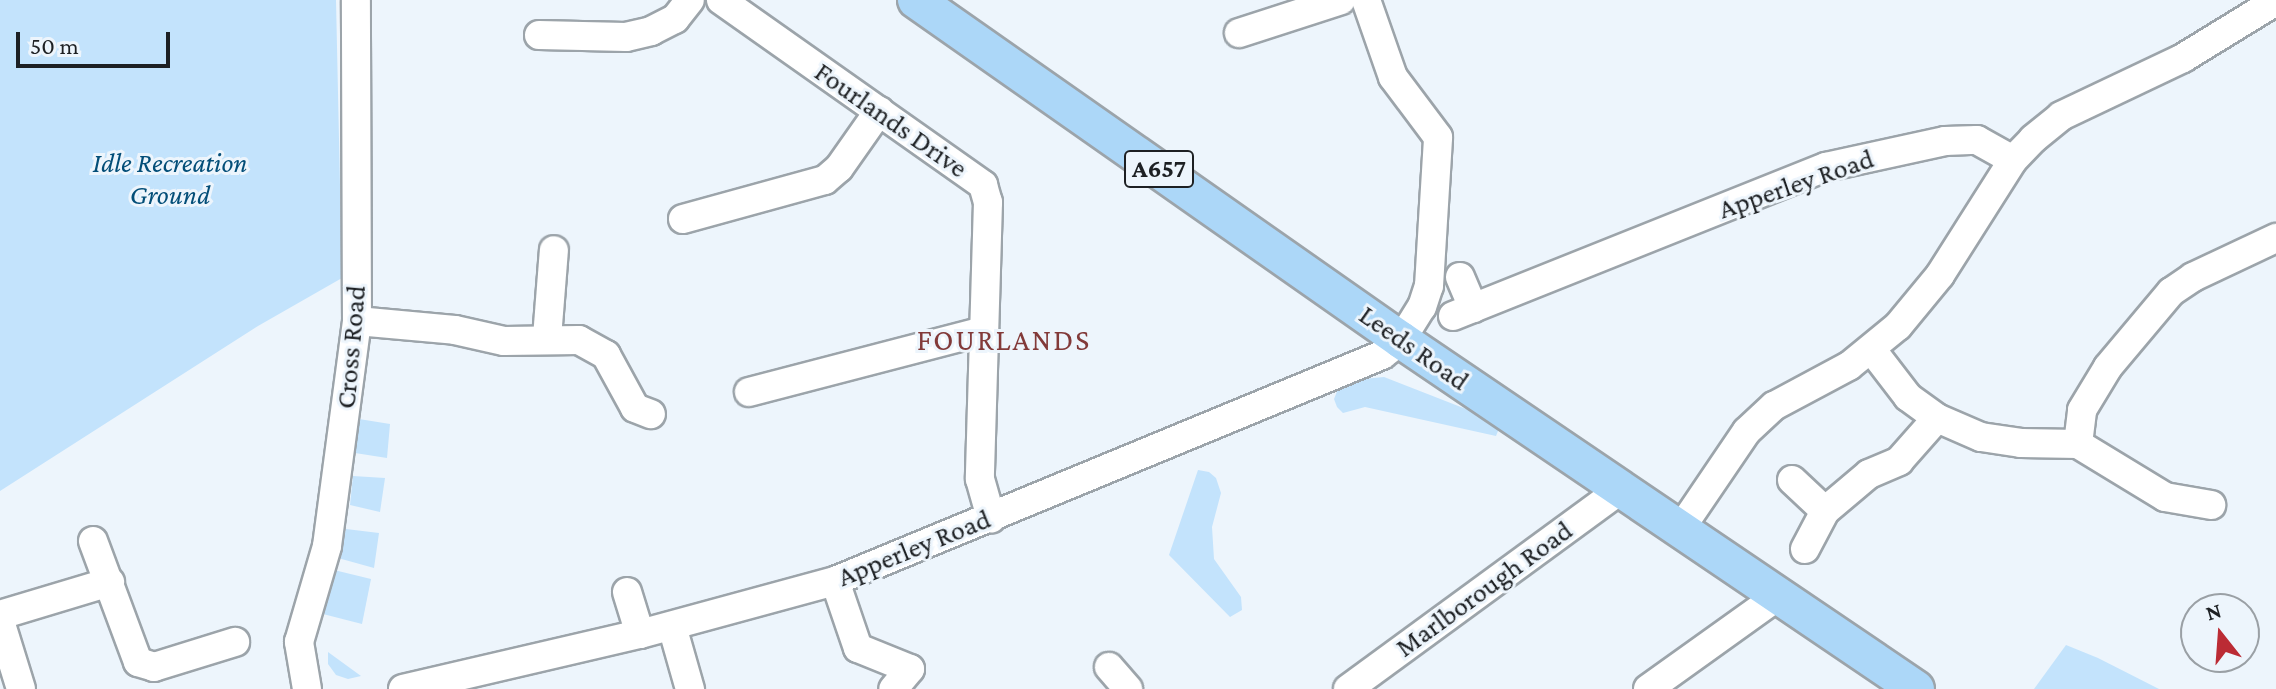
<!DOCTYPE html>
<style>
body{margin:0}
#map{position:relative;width:2276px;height:689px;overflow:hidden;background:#edf5fc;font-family:"Crimson Pro",serif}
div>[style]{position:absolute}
.green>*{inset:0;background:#c3e3fc}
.roads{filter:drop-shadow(2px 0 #9ca4aa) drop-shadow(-2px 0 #9ca4aa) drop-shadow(0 2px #9ca4aa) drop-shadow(0 -2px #9ca4aa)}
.minor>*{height:28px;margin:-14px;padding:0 14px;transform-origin:14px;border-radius:14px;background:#fff}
.major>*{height:36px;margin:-18px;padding:0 18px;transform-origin:18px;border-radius:18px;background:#acd7f8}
span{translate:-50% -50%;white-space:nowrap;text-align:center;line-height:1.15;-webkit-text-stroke:6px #edf5fc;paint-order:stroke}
.shield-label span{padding:2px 6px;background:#edf5fc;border:2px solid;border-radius:6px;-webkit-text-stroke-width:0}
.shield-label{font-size:26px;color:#1d2023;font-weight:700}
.street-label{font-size:28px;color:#1d2023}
.park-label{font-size:28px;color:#034e78;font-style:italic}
.neighbourhood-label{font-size:30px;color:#823a39;letter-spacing:2px}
.north{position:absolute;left:2180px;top:593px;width:80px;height:80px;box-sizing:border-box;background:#edf5fc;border:2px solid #9aa0a5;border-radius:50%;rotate:343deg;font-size:22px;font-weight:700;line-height:32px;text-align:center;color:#1d2023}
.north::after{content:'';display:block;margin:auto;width:28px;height:36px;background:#bb2b34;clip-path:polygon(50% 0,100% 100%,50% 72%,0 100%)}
.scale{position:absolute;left:16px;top:32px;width:154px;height:36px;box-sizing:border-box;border:4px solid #1d2023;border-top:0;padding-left:10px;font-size:24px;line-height:28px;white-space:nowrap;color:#1d2023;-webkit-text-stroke:6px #edf5fc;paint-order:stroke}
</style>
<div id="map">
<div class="green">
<i style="clip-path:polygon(0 0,336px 0,342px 278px,258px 326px,0 491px)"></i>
<i style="clip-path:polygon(1384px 377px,1489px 418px,1500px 426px,1496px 436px,1365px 407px,1343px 413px,1337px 407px,1334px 399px,1338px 389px,1363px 379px)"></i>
<i style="clip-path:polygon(359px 419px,390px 424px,387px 458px,355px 453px)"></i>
<i style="clip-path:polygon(1198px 470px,1209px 472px,1216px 478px,1221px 493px,1212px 527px,1214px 559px,1241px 597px,1242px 610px,1230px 617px,1169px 555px)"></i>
<i style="clip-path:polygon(353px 476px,385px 478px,380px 512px,350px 505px)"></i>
<i style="clip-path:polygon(346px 529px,379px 533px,374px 568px,338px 558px)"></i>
<i style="clip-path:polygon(334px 570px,371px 579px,362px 624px,323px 614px)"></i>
<i style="clip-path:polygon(2066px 645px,2098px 658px,2159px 689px,2034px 689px)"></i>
<i style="clip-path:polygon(328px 652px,361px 676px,348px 679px,336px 675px,328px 664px)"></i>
</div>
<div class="roads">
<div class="minor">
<i style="left:721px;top:0;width:321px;rotate:35.2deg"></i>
<i style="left:983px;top:185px;width:18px;rotate:74deg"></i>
<i style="left:988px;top:202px;width:277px;rotate:91.7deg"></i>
<i style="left:980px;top:479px;width:41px;rotate:74.2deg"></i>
<i style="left:1239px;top:33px;width:107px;rotate:-17.9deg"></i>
<i style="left:539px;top:35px;width:87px;rotate:1.3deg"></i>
<i style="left:626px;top:37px;width:26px;rotate:-13deg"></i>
<i style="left:651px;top:31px;width:27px;rotate:-27deg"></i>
<i style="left:675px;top:19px;width:24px;rotate:-52deg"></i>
<i style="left:683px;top:219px;width:147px;rotate:-15.4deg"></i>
<i style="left:825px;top:180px;width:18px;rotate:-41deg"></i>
<i style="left:839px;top:168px;width:70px;rotate:-54.9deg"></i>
<i style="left:1460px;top:277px;width:34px;rotate:67deg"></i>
<i style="left:1453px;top:316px;width:402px;rotate:-21.8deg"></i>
<i style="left:1826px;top:167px;width:122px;rotate:-12.3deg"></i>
<i style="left:1945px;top:141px;width:32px;rotate:-2deg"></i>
<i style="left:1977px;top:140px;width:41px;rotate:29.1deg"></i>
<i style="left:357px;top:321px;width:98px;rotate:5.2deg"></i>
<i style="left:455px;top:330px;width:50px;rotate:12.7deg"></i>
<i style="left:504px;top:341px;width:75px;rotate:-0.8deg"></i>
<i style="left:579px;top:340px;width:31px;rotate:29deg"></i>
<i style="left:606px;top:355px;width:60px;rotate:61.3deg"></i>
<i style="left:635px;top:408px;width:17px;rotate:21deg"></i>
<i style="left:547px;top:338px;width:88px;rotate:-85.5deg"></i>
<i style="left:1872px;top:350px;width:59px;rotate:52.5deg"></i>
<i style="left:1908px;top:397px;width:36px;rotate:36deg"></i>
<i style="left:1937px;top:418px;width:48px;rotate:23.4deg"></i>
<i style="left:1981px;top:437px;width:40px;rotate:8.5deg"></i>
<i style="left:2021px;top:443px;width:57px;rotate:1deg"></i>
<i style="left:2078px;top:444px;width:102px;rotate:31.3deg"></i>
<i style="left:2165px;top:497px;width:47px;rotate:9.9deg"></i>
<i style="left:749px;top:392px;width:243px;rotate:-14.6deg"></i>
<i style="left:2078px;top:444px;width:34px;rotate:-83deg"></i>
<i style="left:2082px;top:410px;width:50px;rotate:-58.8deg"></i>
<i style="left:2108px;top:367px;width:98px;rotate:-50deg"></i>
<i style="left:2171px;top:292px;width:27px;rotate:-34deg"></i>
<i style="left:2193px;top:277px;width:92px;rotate:-25.2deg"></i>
<i style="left:1792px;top:480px;width:45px;rotate:43.2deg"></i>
<i style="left:1681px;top:528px;width:117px;rotate:-55.8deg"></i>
<i style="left:1747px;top:431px;width:37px;rotate:-43deg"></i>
<i style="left:1774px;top:406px;width:85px;rotate:-28.1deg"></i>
<i style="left:1849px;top:366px;width:63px;rotate:-39.2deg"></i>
<i style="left:1898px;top:326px;width:66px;rotate:-50.5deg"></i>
<i style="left:1940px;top:275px;width:136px;rotate:-57.6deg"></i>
<i style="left:2013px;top:160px;width:29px;rotate:-46deg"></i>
<i style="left:2033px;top:139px;width:36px;rotate:-39deg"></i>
<i style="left:2061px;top:116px;width:135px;rotate:-25.4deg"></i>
<i style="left:2183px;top:58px;width:109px;rotate:-31.5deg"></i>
<i style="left:93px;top:541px;width:129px;rotate:69.6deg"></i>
<i style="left:138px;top:662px;width:17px;rotate:17deg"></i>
<i style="left:154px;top:667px;width:85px;rotate:-17.2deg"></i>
<i style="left:1805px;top:549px;width:43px;rotate:-62.2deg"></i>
<i style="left:1825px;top:511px;width:57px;rotate:-40.1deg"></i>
<i style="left:1869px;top:474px;width:33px;rotate:-23deg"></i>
<i style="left:1899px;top:461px;width:57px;rotate:-48.5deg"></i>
<i style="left:835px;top:581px;width:71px;rotate:71.1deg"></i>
<i style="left:858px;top:648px;width:56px;rotate:22deg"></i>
<i style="left:910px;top:669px;width:26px;rotate:130deg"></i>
<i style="left:627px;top:592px;width:44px;rotate:72.8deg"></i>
<i style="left:0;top:615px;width:115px;rotate:-16.7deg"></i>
<i style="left:0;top:621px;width:71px;rotate:72.8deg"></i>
<i style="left:672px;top:626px;width:66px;rotate:74.1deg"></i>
<i style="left:1109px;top:667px;width:29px;rotate:49deg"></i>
<i style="left:307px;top:689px;width:48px;rotate:-99.7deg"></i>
<i style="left:299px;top:642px;width:100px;rotate:-73.7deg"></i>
<i style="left:327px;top:546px;width:227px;rotate:-82.4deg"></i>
<i style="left:357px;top:321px;width:321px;rotate:-90.2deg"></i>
<i style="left:403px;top:689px;width:243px;rotate:-13.1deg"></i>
<i style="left:640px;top:634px;width:202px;rotate:-15.2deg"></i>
<i style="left:835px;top:581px;width:592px;rotate:-22.45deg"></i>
<i style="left:1382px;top:355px;width:24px;rotate:-38deg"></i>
<i style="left:1401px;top:340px;width:39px;rotate:-58deg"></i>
<i style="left:1422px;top:307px;width:22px;rotate:-72deg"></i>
<i style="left:1429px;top:286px;width:149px;rotate:-86.5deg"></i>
<i style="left:1438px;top:137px;width:75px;rotate:-126.9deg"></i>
<i style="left:1393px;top:77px;width:82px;rotate:-109.3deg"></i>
<i style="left:1348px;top:689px;width:338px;rotate:-36.2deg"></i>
<i style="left:1648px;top:689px;width:160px;rotate:-35.6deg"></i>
</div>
<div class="major">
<i style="left:916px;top:0;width:592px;rotate:35.03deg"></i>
<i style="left:1401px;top:340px;width:622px;rotate:34.12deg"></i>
</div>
</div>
<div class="shield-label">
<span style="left:1159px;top:169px">A657</span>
</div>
<div class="street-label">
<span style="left:891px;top:120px;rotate:35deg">Fourlands Drive</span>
<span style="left:1796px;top:184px;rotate:-19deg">Apperley Road</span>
<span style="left:351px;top:347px;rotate:-85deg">Cross Road</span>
<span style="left:1414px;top:348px;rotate:35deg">Leeds Road</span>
<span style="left:914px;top:548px;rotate:-22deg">Apperley Road</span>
<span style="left:1484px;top:589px;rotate:-36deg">Marlborough Road</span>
</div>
<div class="park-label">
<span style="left:170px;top:179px">Idle Recreation<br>Ground</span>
</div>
<div class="neighbourhood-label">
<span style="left:1004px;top:340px">FOURLANDS</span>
</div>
<div class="north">N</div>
<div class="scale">50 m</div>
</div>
